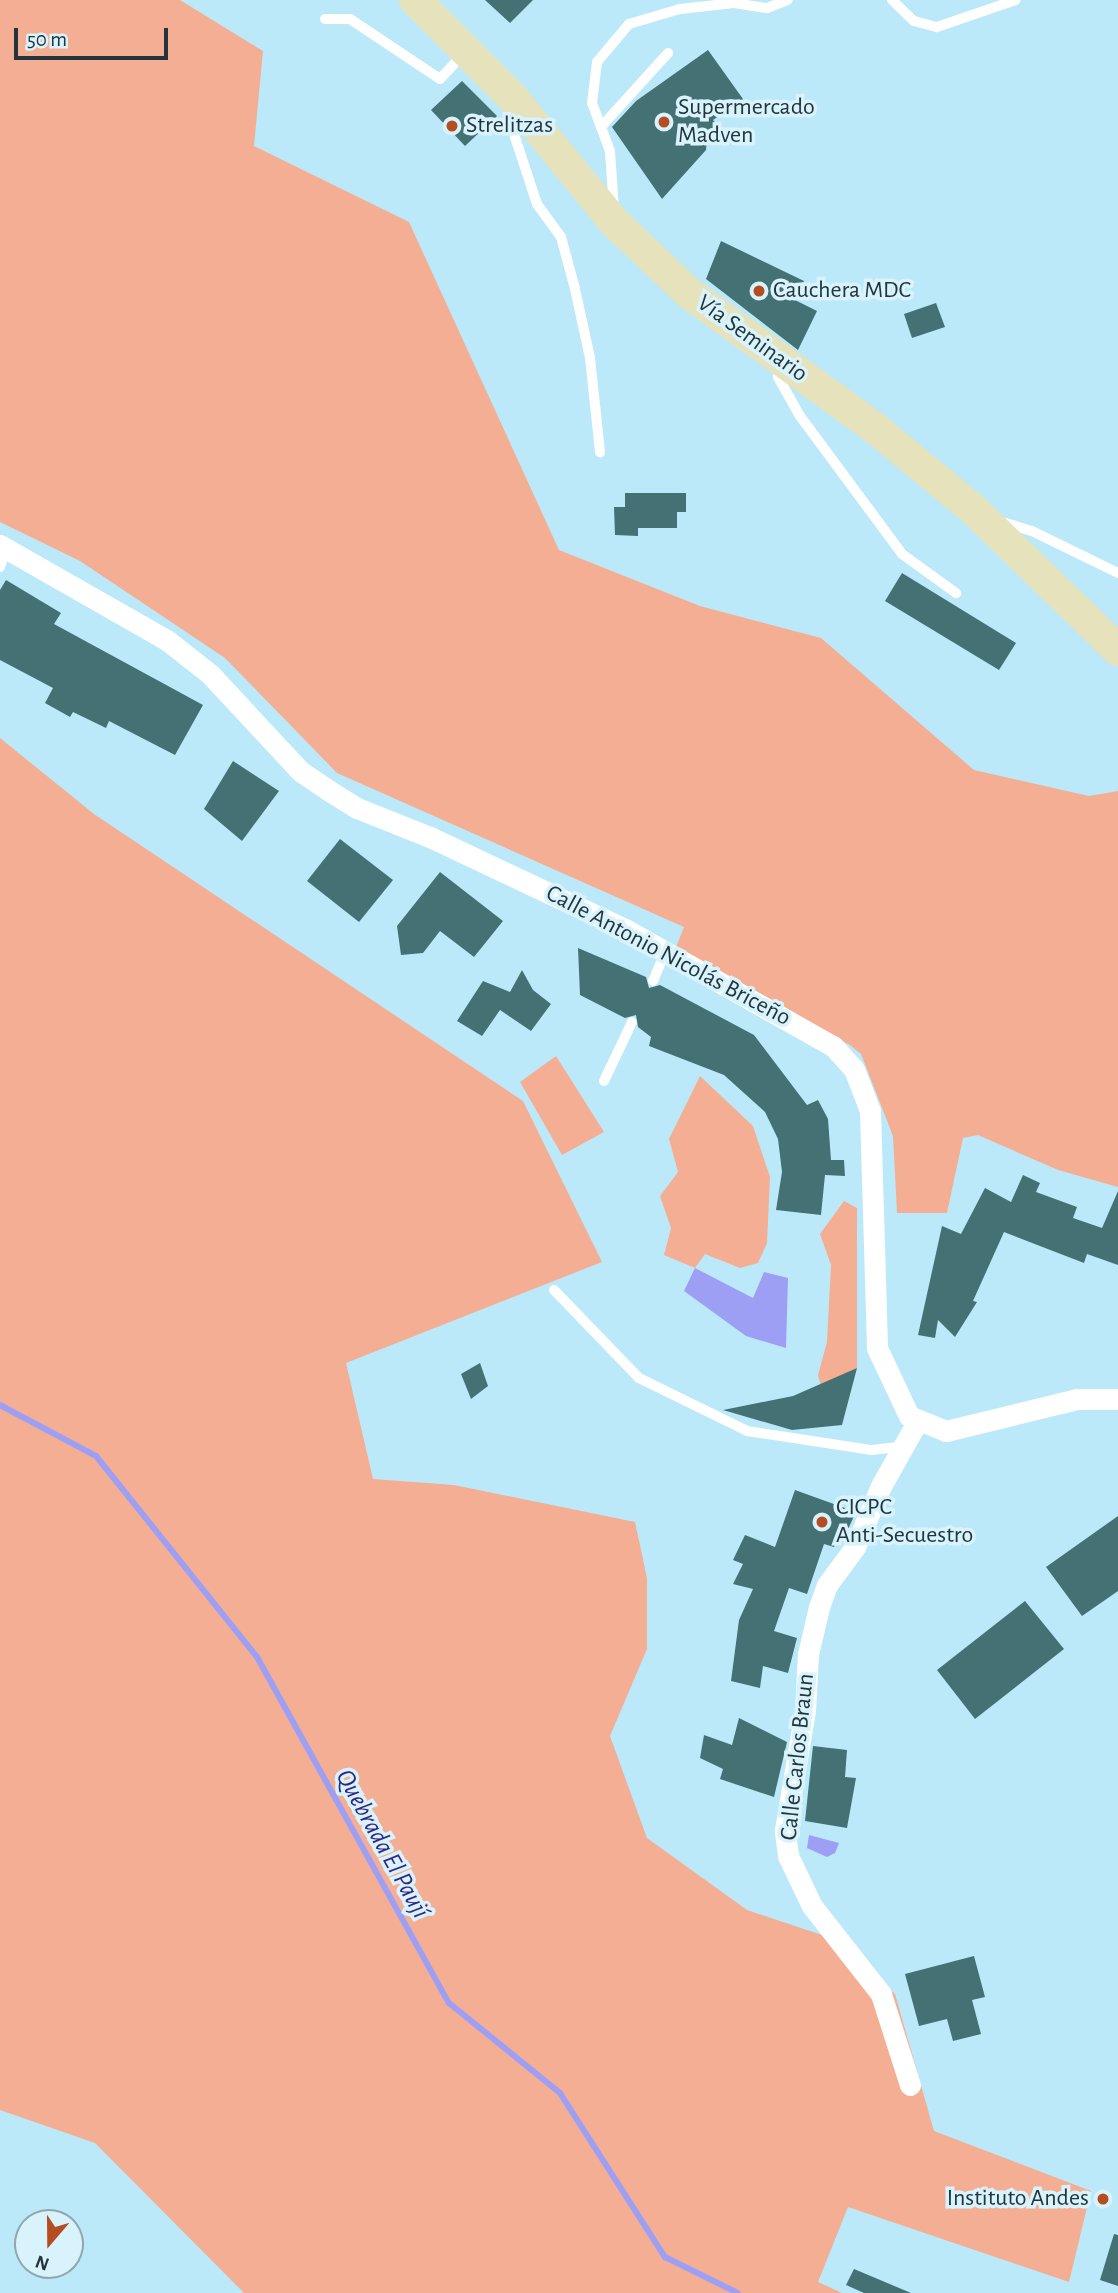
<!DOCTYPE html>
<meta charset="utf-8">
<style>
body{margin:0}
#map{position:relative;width:1118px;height:2293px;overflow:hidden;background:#bce9f9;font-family:"Alegreya Sans",sans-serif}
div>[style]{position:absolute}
.green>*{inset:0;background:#f4ae94}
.water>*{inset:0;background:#9d9ff5}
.stream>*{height:6px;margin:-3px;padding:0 3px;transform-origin:3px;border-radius:3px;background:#9d9ff5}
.building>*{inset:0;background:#437174}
.service>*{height:10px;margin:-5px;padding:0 5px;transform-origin:5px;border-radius:5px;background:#fff}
.minor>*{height:21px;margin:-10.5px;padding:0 10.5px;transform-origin:10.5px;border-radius:10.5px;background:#fff}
.secondary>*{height:32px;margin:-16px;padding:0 16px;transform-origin:16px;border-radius:16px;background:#e6e2bc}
.dots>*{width:19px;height:19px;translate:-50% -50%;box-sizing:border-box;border:4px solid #d8f3fc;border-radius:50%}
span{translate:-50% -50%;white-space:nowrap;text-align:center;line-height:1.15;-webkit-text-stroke:7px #d8f3fc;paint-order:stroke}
.poi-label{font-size:24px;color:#23353b}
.left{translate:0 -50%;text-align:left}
.right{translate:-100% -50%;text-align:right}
.street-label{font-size:24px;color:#23353b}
.water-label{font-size:26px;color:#322485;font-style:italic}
.north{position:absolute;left:14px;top:2209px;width:70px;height:70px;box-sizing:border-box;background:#d8f3fc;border:2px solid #90a7af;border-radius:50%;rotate:200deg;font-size:19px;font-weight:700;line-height:28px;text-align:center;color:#23353b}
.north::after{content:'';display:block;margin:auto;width:24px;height:32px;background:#b44e22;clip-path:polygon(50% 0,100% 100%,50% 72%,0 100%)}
.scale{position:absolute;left:14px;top:28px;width:154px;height:32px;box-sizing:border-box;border:4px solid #23353b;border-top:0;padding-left:9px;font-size:21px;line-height:24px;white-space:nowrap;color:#23353b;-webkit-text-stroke:5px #d8f3fc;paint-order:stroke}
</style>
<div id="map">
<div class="green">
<i style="clip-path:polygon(0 0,180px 0,263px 51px,254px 146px,409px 222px,559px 550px,700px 606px,821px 638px,974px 770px,1089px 796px,1118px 791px,1118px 1187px,1058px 1170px,978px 1135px,963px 1138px,947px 1213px,897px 1213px,893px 1136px,861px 1054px,850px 1045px,675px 950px,684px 927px,337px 773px,225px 658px,80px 561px,0 522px)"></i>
<i style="clip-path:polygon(0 738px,94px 814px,523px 1101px,602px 1262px,346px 1363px,373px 1479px,454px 1485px,635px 1522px,647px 1578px,647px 1649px,610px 1736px,647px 1838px,747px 1910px,825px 1936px,895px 1994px,934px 2131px,1091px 2191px,1069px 2282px,848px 2207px,818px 2282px,842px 2293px,244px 2293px,95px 2143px,0 2110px)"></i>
<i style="clip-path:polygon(556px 1056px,604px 1132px,562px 1155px,520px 1082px)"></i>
<i style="clip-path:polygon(700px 1076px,753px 1126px,770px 1177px,767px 1243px,758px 1263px,740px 1268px,705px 1254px,695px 1268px,664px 1255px,671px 1228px,660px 1196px,678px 1172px,669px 1139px)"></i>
<i style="clip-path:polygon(844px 1201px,857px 1208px,857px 1368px,821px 1387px,818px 1375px,827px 1342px,831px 1265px,820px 1234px)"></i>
</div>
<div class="water">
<i style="clip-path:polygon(695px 1268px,753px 1298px,764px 1272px,788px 1278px,786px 1348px,746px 1336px,684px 1291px)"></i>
<i style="clip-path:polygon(809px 1835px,839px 1843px,835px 1853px,827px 1857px,807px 1848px)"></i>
</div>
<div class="stream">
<i style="left:0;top:1405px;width:109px;rotate:28deg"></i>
<i style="left:96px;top:1456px;width:258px;rotate:51.3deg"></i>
<i style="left:257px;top:1657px;width:396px;rotate:61deg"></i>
<i style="left:449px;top:2003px;width:143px;rotate:39deg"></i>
<i style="left:560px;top:2093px;width:195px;rotate:57.4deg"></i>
<i style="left:665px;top:2257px;width:81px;rotate:26.3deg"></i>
</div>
<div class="building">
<i style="clip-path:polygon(485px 0,533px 0,510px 23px)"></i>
<i style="clip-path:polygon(708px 50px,743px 99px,713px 120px,717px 125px,708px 132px,706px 150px,662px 199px,612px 127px,636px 101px)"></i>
<i style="clip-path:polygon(462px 81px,497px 116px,465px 146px,431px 110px)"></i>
<i style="clip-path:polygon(721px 241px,804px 281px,795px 300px,817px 311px,798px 350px,706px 279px)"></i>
<i style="clip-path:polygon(936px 303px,945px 327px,912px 338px,904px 314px)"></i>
<i style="clip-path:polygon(625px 493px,686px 493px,686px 512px,677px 512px,677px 528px,638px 528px,638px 536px,615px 535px,614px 507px,625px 507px)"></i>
<i style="clip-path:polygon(902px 573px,1016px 643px,999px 670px,885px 601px)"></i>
<i style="clip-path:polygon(6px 580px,61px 613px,54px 624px,203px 705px,175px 755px,109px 721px,106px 728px,73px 712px,70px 717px,45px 703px,53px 688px,0 660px,0 590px)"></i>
<i style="clip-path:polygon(233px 761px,279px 791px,242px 841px,204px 809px)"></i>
<i style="clip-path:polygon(340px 839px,393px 880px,359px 922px,307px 881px)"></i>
<i style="clip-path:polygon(440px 872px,503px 921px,474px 957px,440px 931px,423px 953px,401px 955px,397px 926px)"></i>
<i style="clip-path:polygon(578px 948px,646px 977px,649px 988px,660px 985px,754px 1035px,807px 1105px,818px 1100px,828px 1119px,831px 1160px,844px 1160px,845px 1176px,825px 1175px,821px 1215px,776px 1210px,782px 1172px,778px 1139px,765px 1112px,724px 1075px,649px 1046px,651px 1037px,638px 1027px,636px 1015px,625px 1018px,580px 995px)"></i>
<i style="clip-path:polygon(522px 970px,533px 990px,551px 1004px,531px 1031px,500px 1010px,482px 1036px,457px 1021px,483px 981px,510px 992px)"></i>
<i style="clip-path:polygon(1023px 1175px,1040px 1183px,1036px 1192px,1077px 1207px,1073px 1218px,1102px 1228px,1118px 1191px,1118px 1265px,1087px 1254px,1084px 1263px,1004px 1232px,973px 1301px,977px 1302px,955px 1337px,938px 1320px,935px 1338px,918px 1335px,942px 1226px,961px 1234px,985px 1188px,1011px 1202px)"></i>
<i style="clip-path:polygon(480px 1363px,488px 1386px,471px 1399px,461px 1374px)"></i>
<i style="clip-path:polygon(857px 1368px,842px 1425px,792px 1430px,723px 1410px,793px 1396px)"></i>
<i style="clip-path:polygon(795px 1490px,856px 1512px,842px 1542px,836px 1540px,834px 1547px,824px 1544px,807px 1594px,789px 1588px,774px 1631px,797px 1638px,788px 1673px,763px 1666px,760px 1688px,731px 1681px,739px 1620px,753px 1589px,733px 1584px,743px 1564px,733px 1560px,745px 1535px,775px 1547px)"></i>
<i style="clip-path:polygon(1118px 1516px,1118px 1591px,1082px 1616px,1046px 1567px)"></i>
<i style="clip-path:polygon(1025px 1601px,1064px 1649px,975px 1719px,937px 1670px)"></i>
<i style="clip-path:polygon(739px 1718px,787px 1742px,774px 1797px,720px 1779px,723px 1769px,700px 1758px,704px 1735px,732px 1745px)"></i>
<i style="clip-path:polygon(813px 1746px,847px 1750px,845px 1777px,856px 1778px,847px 1828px,805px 1821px)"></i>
<i style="clip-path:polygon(974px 1956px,985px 1997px,972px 2000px,981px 2034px,953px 2041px,947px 2019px,919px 2026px,905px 1974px)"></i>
<i style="clip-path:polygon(1114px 2234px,1118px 2235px,1118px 2286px,1100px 2280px)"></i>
<i style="clip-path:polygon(854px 2269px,911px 2293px,864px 2293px,846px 2285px)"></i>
</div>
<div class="service">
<i style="left:892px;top:0;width:30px;rotate:44deg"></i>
<i style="left:914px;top:21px;width:24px;rotate:15deg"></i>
<i style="left:937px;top:27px;width:83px;rotate:-18.9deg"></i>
<i style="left:325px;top:19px;width:25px"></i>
<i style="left:350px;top:19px;width:108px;rotate:33.7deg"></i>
<i style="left:440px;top:79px;width:37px;rotate:-47deg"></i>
<i style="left:513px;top:110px;width:21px;rotate:90deg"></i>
<i style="left:513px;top:131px;width:77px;rotate:71.8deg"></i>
<i style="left:537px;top:204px;width:41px;rotate:54deg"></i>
<i style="left:561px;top:237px;width:54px;rotate:74.9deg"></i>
<i style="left:575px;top:289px;width:71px;rotate:77.7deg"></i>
<i style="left:590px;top:358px;width:95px;rotate:83.9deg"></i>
<i style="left:601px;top:127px;width:100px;rotate:-47.8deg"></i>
<i style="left:614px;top:210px;width:59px;rotate:-93.9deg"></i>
<i style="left:610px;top:151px;width:51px;rotate:-110.6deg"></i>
<i style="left:592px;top:103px;width:41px;rotate:-83deg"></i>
<i style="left:597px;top:62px;width:50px;rotate:-49.9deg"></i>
<i style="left:629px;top:24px;width:53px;rotate:-16.4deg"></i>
<i style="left:680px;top:9px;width:54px;rotate:-6.3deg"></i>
<i style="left:734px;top:3px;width:33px;rotate:9deg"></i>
<i style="left:767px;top:8px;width:22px;rotate:-21deg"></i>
<i style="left:778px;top:362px;width:15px;rotate:90deg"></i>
<i style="left:778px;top:377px;width:45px;rotate:60.6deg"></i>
<i style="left:800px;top:416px;width:172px;rotate:53.5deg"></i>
<i style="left:902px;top:554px;width:67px;rotate:35.8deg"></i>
<i style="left:999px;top:521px;width:34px;rotate:17deg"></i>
<i style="left:1032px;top:531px;width:96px;rotate:26deg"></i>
<i style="left:0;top:567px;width:19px;rotate:-72deg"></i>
<i style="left:653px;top:981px;width:34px;rotate:-67deg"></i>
<i style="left:604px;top:1081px;width:65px;rotate:-64.6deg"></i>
<i style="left:554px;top:1290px;width:122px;rotate:46deg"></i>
<i style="left:639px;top:1378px;width:120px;rotate:26.1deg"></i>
<i style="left:747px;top:1431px;width:125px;rotate:8.7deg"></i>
<i style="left:871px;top:1450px;width:31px;rotate:-6deg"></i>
</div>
<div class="minor">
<i style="left:0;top:545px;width:193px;rotate:29.7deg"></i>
<i style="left:168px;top:641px;width:53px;rotate:38.2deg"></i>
<i style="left:210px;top:674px;width:132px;rotate:47.1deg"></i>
<i style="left:300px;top:771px;width:34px;rotate:34deg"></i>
<i style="left:328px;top:790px;width:34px;rotate:32deg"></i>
<i style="left:357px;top:808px;width:79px;rotate:21.7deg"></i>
<i style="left:430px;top:837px;width:216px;rotate:25.3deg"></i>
<i style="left:625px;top:929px;width:239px;rotate:29.4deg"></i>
<i style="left:833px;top:1046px;width:31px;rotate:48deg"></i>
<i style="left:854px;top:1069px;width:45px;rotate:69.1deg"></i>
<i style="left:870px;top:1111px;width:237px;rotate:88.3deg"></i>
<i style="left:877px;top:1348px;width:75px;rotate:64.8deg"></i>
<i style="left:909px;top:1416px;width:40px;rotate:22deg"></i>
<i style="left:946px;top:1431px;width:135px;rotate:-13.7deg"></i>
<i style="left:1077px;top:1399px;width:41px"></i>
<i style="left:910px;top:2085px;width:96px;rotate:-107.7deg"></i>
<i style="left:881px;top:1994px;width:112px;rotate:-128.1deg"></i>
<i style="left:812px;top:1906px;width:55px;rotate:-115.6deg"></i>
<i style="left:788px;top:1856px;width:26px;rotate:-97deg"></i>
<i style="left:785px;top:1830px;width:121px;rotate:-80.5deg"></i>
<i style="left:805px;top:1711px;width:57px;rotate:-87deg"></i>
<i style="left:808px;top:1654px;width:48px;rotate:-76.8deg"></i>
<i style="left:819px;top:1607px;width:23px;rotate:-70deg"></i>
<i style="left:827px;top:1585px;width:47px;rotate:-53.6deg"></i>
<i style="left:855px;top:1547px;width:66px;rotate:-66.9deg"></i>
<i style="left:881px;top:1486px;width:73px;rotate:-60.6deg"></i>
</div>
<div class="secondary">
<i style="left:415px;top:0;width:139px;rotate:45deg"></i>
<i style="left:513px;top:98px;width:161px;rotate:50.8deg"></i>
<i style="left:615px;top:223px;width:102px;rotate:43.4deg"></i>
<i style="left:689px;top:293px;width:231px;rotate:36deg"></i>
<i style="left:876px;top:429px;width:127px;rotate:39.6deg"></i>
<i style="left:974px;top:510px;width:201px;rotate:44.2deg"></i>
</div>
<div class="dots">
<i style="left:664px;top:122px;background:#b44e22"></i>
<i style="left:452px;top:126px;background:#b44e22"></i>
<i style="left:759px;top:291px;background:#b44e22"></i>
<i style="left:822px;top:1522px;background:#b44e22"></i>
<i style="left:1103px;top:2199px;background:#b44e22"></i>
</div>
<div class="poi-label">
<span class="left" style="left:678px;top:122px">Supermercado<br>Madven</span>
<span class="left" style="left:466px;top:126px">Strelitzas</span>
<span class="left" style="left:773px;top:291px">Cauchera MDC</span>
<span class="left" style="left:836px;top:1522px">CICPC<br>Anti-Secuestro</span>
<span class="right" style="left:1089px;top:2199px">Instituto Andes</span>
</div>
<div class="street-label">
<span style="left:752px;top:339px;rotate:36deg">Vía Seminario</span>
<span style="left:668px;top:956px;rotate:28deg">Calle Antonio Nicolás Briceño</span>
<span style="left:798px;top:1757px;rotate:-84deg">Calle Carlos Braun</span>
</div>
<div class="water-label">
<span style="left:382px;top:1844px;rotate:61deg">Quebrada El Paují</span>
</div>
<div class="north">N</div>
<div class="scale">50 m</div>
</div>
